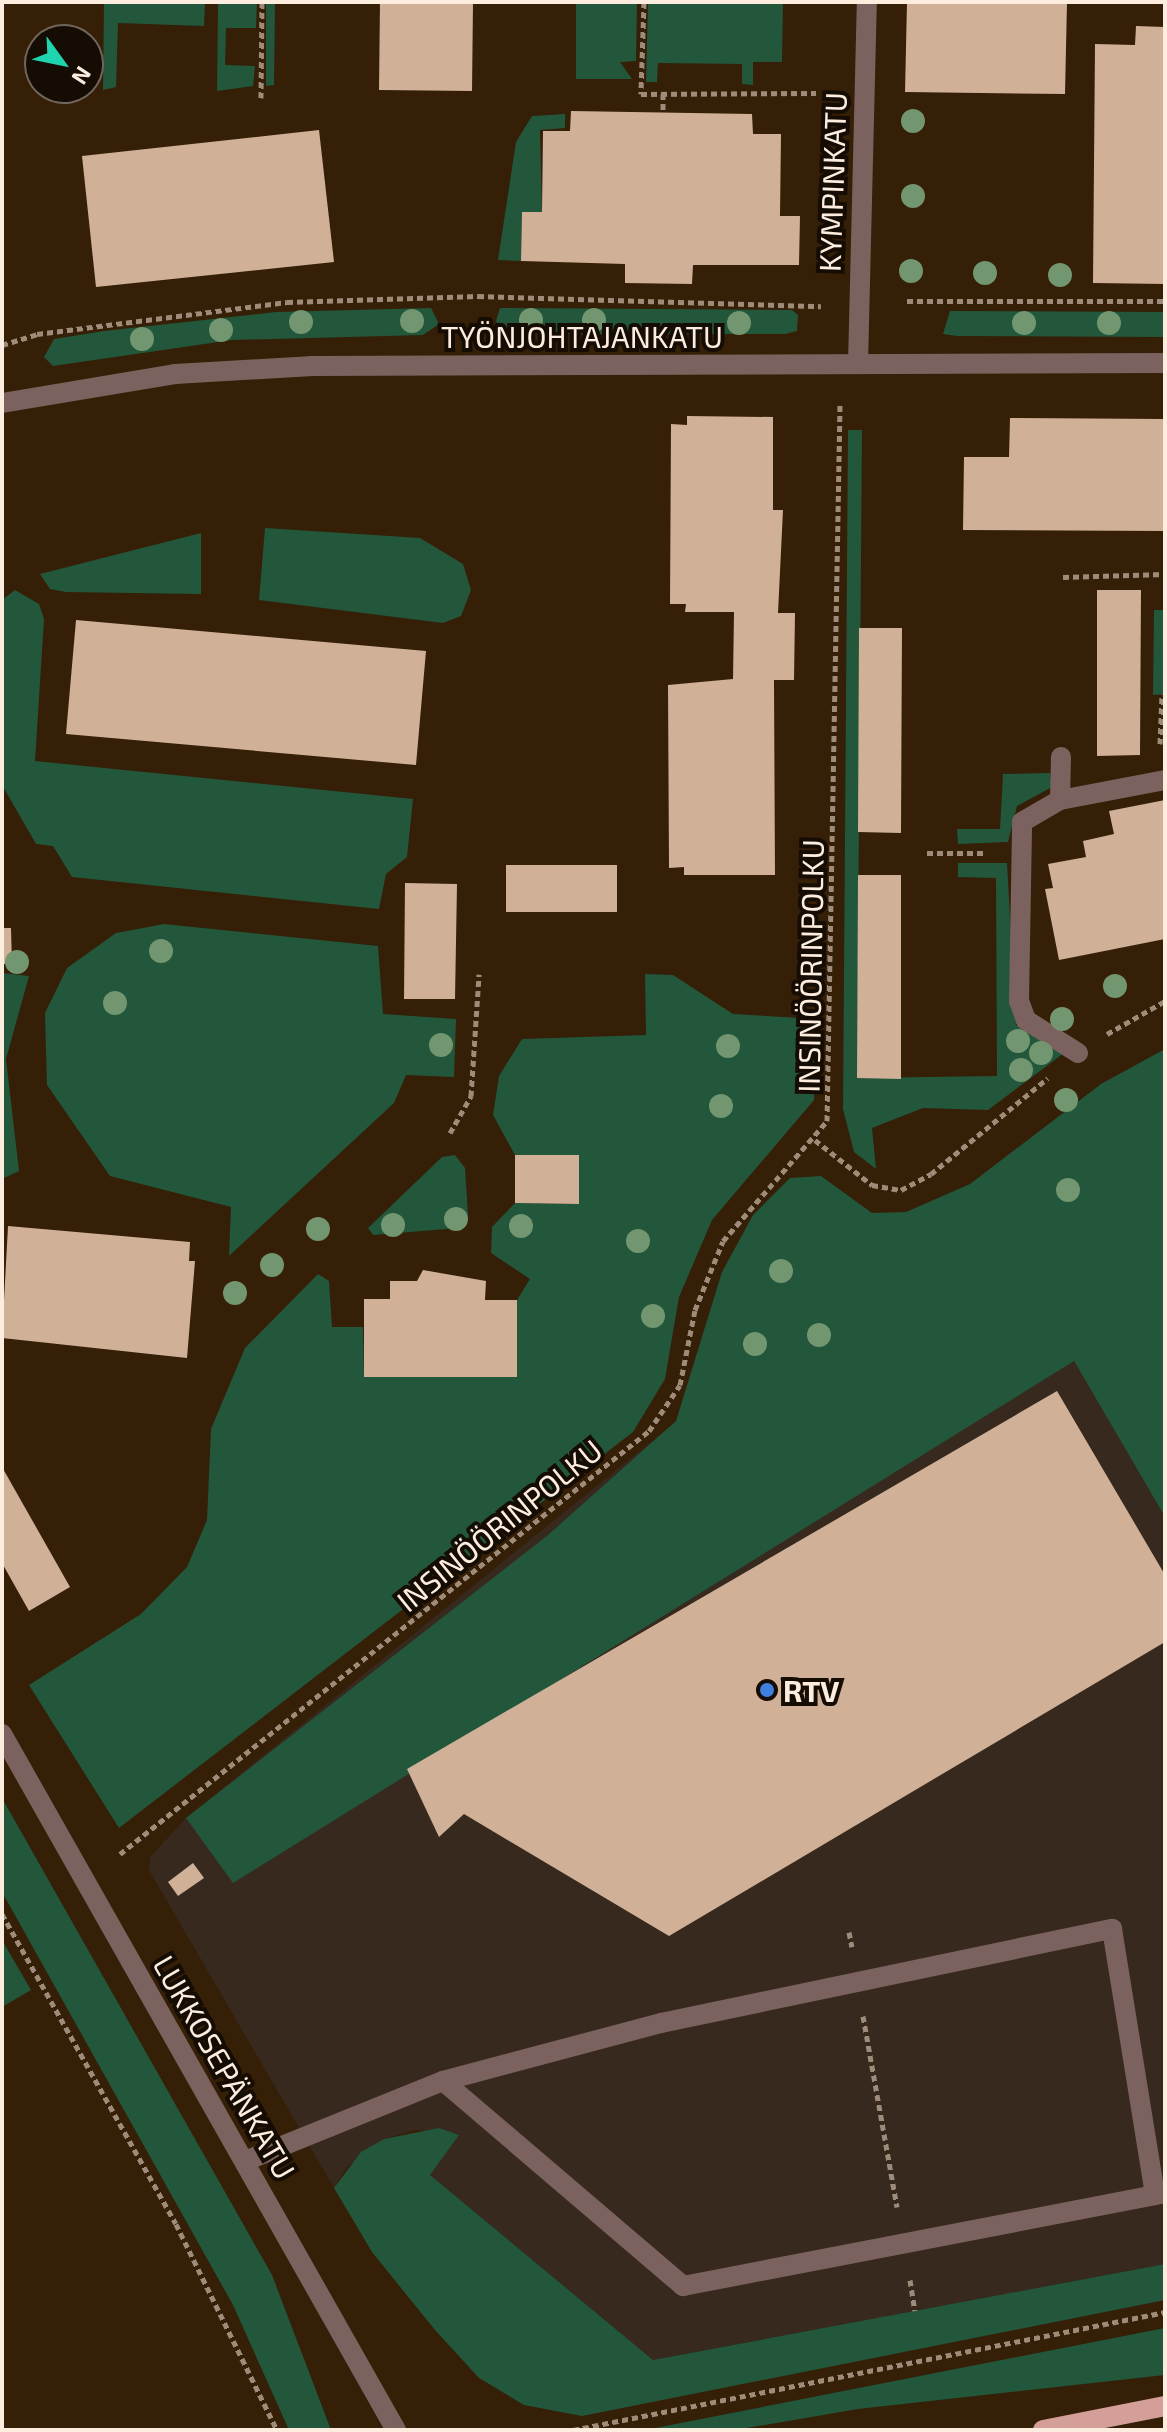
<!DOCTYPE html>
<meta charset="utf-8">
<style>
body{margin:0}
#map{position:relative;width:1167px;height:2432px;overflow:hidden;background:#351f07;font-family:"Exo 2",sans-serif}
div>[style]{position:absolute}
.commercial>*{inset:0;background:#37291d}
.green>*{inset:0;background:#22573b}
.building>*{inset:0;background:#d0b198}
.path>*{height:5px;margin-top:-2.5px;transform-origin:0;background:repeating-linear-gradient(90deg,#9e8b79 0 6px,transparent 0 10px)}
.minor>*{height:20px;margin:-10px;padding:0 10px;transform-origin:10px;border-radius:10px;background:#7c625f}
.major>*{height:20px;margin:-10px;padding:0 10px;transform-origin:10px;border-radius:10px;background:#d49f99}
.trees>*{width:24px;height:24px;margin:-12px;border-radius:50%;background:#729670}
.dots>*{width:22px;height:22px;translate:-50% -50%;box-sizing:border-box;border:4px solid #150c04;border-radius:50%}
span{translate:-50% -50%;white-space:nowrap;text-align:center;line-height:1.15;-webkit-text-stroke:8px #150c04;paint-order:stroke}
.street-label{font-size:30px;color:#fceddf}
.poi-label{font-size:30px;color:#fceddf;font-weight:700}
.left{translate:0 -50%;text-align:left}
.frame{position:absolute;inset:0;border:4px solid #fceddf;pointer-events:none}
.north{position:absolute;left:24px;top:24px;width:80px;height:80px;box-sizing:border-box;background:#150c04;border:2px solid #71665c;border-radius:50%;rotate:123deg;font-size:22px;font-weight:700;line-height:32px;text-align:center;color:#fceddf}
.north::after{content:'';display:block;margin:auto;width:28px;height:36px;background:#1ed5b0;clip-path:polygon(50% 0,100% 100%,50% 72%,0 100%)}
</style>
<div id="map">
<div class="commercial">
<i style="clip-path:polygon(970px 1184px,1165px 1517px,1165px 2264px,653px 2360px,430px 2175px,459px 2134px,415px 2130px,384px 2139px,346px 2168px,334px 2188px,149px 1870px,150px 1857px,186px 1818px)"></i>
</div>
<div class="green">
<i style="clip-path:polygon(104px 2px,205px 2px,204px 26px,118px 23px,116px 87px,103px 90px)"></i>
<i style="clip-path:polygon(218px 2px,257px 2px,256px 28px,226px 28px,225px 65px,255px 66px,253px 86px,217px 91px)"></i>
<i style="clip-path:polygon(266px 2px,275px 2px,274px 85px,266px 86px)"></i>
<i style="clip-path:polygon(576px 2px,637px 2px,636px 61px,620px 62px,632px 79px,576px 79px)"></i>
<i style="clip-path:polygon(648px 2px,783px 2px,782px 62px,753px 62px,753px 85px,742px 84px,742px 64px,658px 63px,657px 82px,646px 82px)"></i>
<i style="clip-path:polygon(565px 114px,565px 128px,540px 130px,542px 212px,522px 212px,521px 261px,498px 260px,516px 142px,532px 116px)"></i>
<i style="clip-path:polygon(431px 308px,439px 324px,423px 335px,232px 340px,53px 366px,44px 357px,54px 339px,104px 331px,276px 312px)"></i>
<i style="clip-path:polygon(500px 308px,792px 310px,798px 315px,797px 331px,785px 334px,506px 334px,496px 321px)"></i>
<i style="clip-path:polygon(950px 311px,1165px 312px,1165px 337px,957px 336px,943px 334px)"></i>
<i style="clip-path:polygon(848px 430px,862px 430px,857px 1078px,997px 1076px,996px 878px,958px 877px,958px 863px,1007px 863px,1016px 1025px,1064px 1053px,988px 1110px,923px 1108px,872px 1128px,876px 1169px,854px 1152px,843px 1109px)"></i>
<i style="clip-path:polygon(265px 528px,420px 538px,463px 564px,471px 590px,461px 616px,443px 623px,259px 600px)"></i>
<i style="clip-path:polygon(201px 533px,201px 594px,66px 592px,50px 589px,40px 574px)"></i>
<i style="clip-path:polygon(15px 590px,39px 604px,44px 619px,35px 761px,413px 799px,407px 857px,386px 874px,379px 909px,72px 877px,53px 846px,36px 844px,2px 785px,2px 600px)"></i>
<i style="clip-path:polygon(1154px 610px,1165px 610px,1165px 694px,1153px 695px)"></i>
<i style="clip-path:polygon(1050px 773px,1052px 787px,1017px 806px,1008px 842px,958px 844px,957px 829px,1000px 829px,1003px 774px)"></i>
<i style="clip-path:polygon(164px 924px,378px 946px,383px 1014px,456px 1019px,454px 1077px,406px 1075px,394px 1103px,229px 1256px,231px 1207px,110px 1176px,47px 1085px,45px 1013px,67px 968px,116px 933px)"></i>
<i style="clip-path:polygon(2px 973px,29px 976px,6px 1059px,19px 1171px,2px 1179px)"></i>
<i style="clip-path:polygon(645px 974px,673px 975px,733px 1014px,817px 1019px,814px 1100px,712px 1220px,679px 1297px,665px 1379px,633px 1432px,119px 1828px,29px 1685px,141px 1614px,187px 1567px,207px 1520px,211px 1429px,245px 1348px,318px 1274px,329px 1281px,332px 1327px,363px 1327px,364px 1376px,517px 1377px,517px 1300px,530px 1279px,491px 1253px,492px 1227px,515px 1203px,579px 1204px,579px 1155px,515px 1155px,493px 1115px,499px 1076px,522px 1039px,646px 1035px)"></i>
<i style="clip-path:polygon(1165px 1049px,1165px 1517px,1074px 1361px,233px 1883px,186px 1818px,548px 1535px,676px 1421px,722px 1272px,753px 1215px,790px 1178px,821px 1176px,872px 1213px,906px 1212px,970px 1184px,1101px 1084px)"></i>
<i style="clip-path:polygon(455px 1155px,465px 1168px,468px 1215px,459px 1228px,373px 1235px,368px 1228px,442px 1157px)"></i>
<i style="clip-path:polygon(2px 1798px,272px 2275px,331px 2430px,289px 2430px,233px 2305px,2px 1892px)"></i>
<i style="clip-path:polygon(2px 1940px,31px 1990px,2px 2007px)"></i>
<i style="clip-path:polygon(439px 2128px,459px 2135px,430px 2175px,653px 2360px,1165px 2264px,1165px 2300px,582px 2416px,524px 2405px,479px 2378px,435px 2330px,372px 2252px,334px 2188px,361px 2152px,384px 2139px)"></i>
<i style="clip-path:polygon(1165px 2328px,1165px 2375px,858px 2409px,735px 2430px,645px 2430px)"></i>
</div>
<div class="building">
<i style="clip-path:polygon(380px 2px,473px 2px,472px 91px,379px 90px)"></i>
<i style="clip-path:polygon(907px 2px,1067px 2px,1065px 94px,905px 92px)"></i>
<i style="clip-path:polygon(1136px 26px,1165px 27px,1165px 284px,1093px 283px,1095px 44px,1135px 45px)"></i>
<i style="clip-path:polygon(571px 111px,752px 114px,753px 134px,781px 134px,780px 216px,800px 216px,799px 265px,693px 265px,692px 284px,625px 283px,625px 264px,521px 261px,522px 212px,542px 212px,543px 131px,570px 131px)"></i>
<i style="clip-path:polygon(319px 130px,334px 262px,96px 287px,82px 156px)"></i>
<i style="clip-path:polygon(687px 416px,773px 417px,773px 510px,783px 510px,778px 613px,795px 613px,794px 680px,774px 680px,775px 875px,684px 875px,684px 867px,669px 868px,668px 685px,733px 679px,734px 612px,685px 612px,686px 604px,670px 604px,671px 424px,687px 425px)"></i>
<i style="clip-path:polygon(1010px 418px,1165px 419px,1165px 531px,963px 530px,964px 457px,1009px 457px)"></i>
<i style="clip-path:polygon(1097px 590px,1141px 590px,1140px 755px,1097px 756px)"></i>
<i style="clip-path:polygon(76px 620px,426px 651px,416px 765px,66px 734px)"></i>
<i style="clip-path:polygon(859px 628px,902px 628px,901px 833px,858px 832px)"></i>
<i style="clip-path:polygon(1165px 800px,1165px 939px,1059px 960px,1045px 889px,1053px 888px,1048px 864px,1086px 857px,1083px 841px,1114px 834px,1109px 811px)"></i>
<i style="clip-path:polygon(506px 865px,617px 865px,617px 912px,506px 912px)"></i>
<i style="clip-path:polygon(858px 875px,901px 875px,901px 1079px,857px 1078px)"></i>
<i style="clip-path:polygon(405px 883px,457px 884px,455px 999px,404px 999px)"></i>
<i style="clip-path:polygon(2px 928px,11px 928px,12px 964px,2px 964px)"></i>
<i style="clip-path:polygon(515px 1155px,579px 1155px,579px 1204px,515px 1203px)"></i>
<i style="clip-path:polygon(8px 1226px,190px 1242px,189px 1261px,195px 1261px,187px 1358px,2px 1338px)"></i>
<i style="clip-path:polygon(423px 1270px,486px 1281px,485px 1300px,517px 1300px,517px 1377px,364px 1377px,364px 1299px,390px 1299px,390px 1281px,417px 1281px)"></i>
<i style="clip-path:polygon(1057px 1391px,1165px 1575px,1165px 1642px,669px 1936px,464px 1814px,439px 1837px,407px 1769px)"></i>
<i style="clip-path:polygon(2px 1467px,70px 1587px,29px 1611px,2px 1563px)"></i>
<i style="clip-path:polygon(193px 1863px,204px 1878px,178px 1896px,168px 1882px)"></i>
</div>
<div class="path">
<i style="left:644px;top:2px;width:92px;rotate:91.9deg"></i>
<i style="left:641px;top:94px;width:175px;rotate:-0.3deg"></i>
<i style="left:663px;top:94px;width:19px;rotate:90deg"></i>
<i style="left:261px;top:98px;width:96px;rotate:-89.4deg"></i>
<i style="left:907px;top:301px;width:258px"></i>
<i style="left:2px;top:345px;width:37px;rotate:-17deg"></i>
<i style="left:37px;top:334px;width:252px;rotate:-7.3deg"></i>
<i style="left:287px;top:302px;width:191px;rotate:-1.8deg"></i>
<i style="left:478px;top:296px;width:343px;rotate:1.7deg"></i>
<i style="left:1063px;top:577px;width:102px;rotate:-1.7deg"></i>
<i style="left:1160px;top:744px;width:50px;rotate:-87.7deg"></i>
<i style="left:927px;top:853px;width:57px"></i>
<i style="left:1107px;top:1034px;width:67px;rotate:-29.6deg"></i>
<i style="left:450px;top:1133px;width:43px;rotate:-60.4deg"></i>
<i style="left:471px;top:1096px;width:122px;rotate:-86.2deg"></i>
<i style="left:815px;top:1140px;width:73px;rotate:38.3deg"></i>
<i style="left:872px;top:1185px;width:29px;rotate:10deg"></i>
<i style="left:901px;top:1190px;width:34px;rotate:-28deg"></i>
<i style="left:931px;top:1174px;width:151px;rotate:-39.4deg"></i>
<i style="left:120px;top:1854px;width:677px;rotate:-38.65deg"></i>
<i style="left:649px;top:1431px;width:55px;rotate:-56deg"></i>
<i style="left:680px;top:1385px;width:76px;rotate:-78.7deg"></i>
<i style="left:695px;top:1310px;width:74px;rotate:-67.9deg"></i>
<i style="left:723px;top:1241px;width:159px;rotate:-49.1deg"></i>
<i style="left:827px;top:1121px;width:718px;rotate:-88.96deg"></i>
<i style="left:2px;top:1914px;width:355px;rotate:60.7deg"></i>
<i style="left:176px;top:2224px;width:229px;rotate:63.9deg"></i>
<i style="left:849px;top:1932px;width:15px;rotate:79deg"></i>
<i style="left:863px;top:2016px;width:194px;rotate:79.9deg"></i>
<i style="left:910px;top:2280px;width:31px;rotate:81deg"></i>
<i style="left:573px;top:2430px;width:604px;rotate:-11.27deg"></i>
</div>
<div class="minor">
<i style="left:858px;top:364px;width:362px;rotate:-88.6deg"></i>
<i style="left:2px;top:403px;width:175px;rotate:-9.5deg"></i>
<i style="left:175px;top:374px;width:138px;rotate:-3.3deg"></i>
<i style="left:313px;top:366px;width:852px;rotate:-0.2deg"></i>
<i style="left:1060px;top:800px;width:43px;rotate:-88.7deg"></i>
<i style="left:1078px;top:1053px;width:62px;rotate:-147.6deg"></i>
<i style="left:1026px;top:1020px;width:20px;rotate:-110deg"></i>
<i style="left:1019px;top:1001px;width:179px;rotate:-89deg"></i>
<i style="left:1022px;top:822px;width:44px;rotate:-30.1deg"></i>
<i style="left:1060px;top:800px;width:107px;rotate:-10.8deg"></i>
<i style="left:2px;top:1734px;width:800px;rotate:60.49deg"></i>
<i style="left:443px;top:2081px;width:226px;rotate:-14.9deg"></i>
<i style="left:661px;top:2023px;width:461px;rotate:-11.8deg"></i>
<i style="left:1112px;top:1929px;width:269px;rotate:80.8deg"></i>
<i style="left:245px;top:2161px;width:214px;rotate:-22deg"></i>
<i style="left:443px;top:2081px;width:316px;rotate:40.5deg"></i>
<i style="left:683px;top:2286px;width:491px;rotate:-10.9deg"></i>
</div>
<div class="major">
<i style="left:1043px;top:2430px;width:124px;rotate:-11.1deg"></i>
</div>
<div class="trees">
<i style="left:913px;top:121px"></i>
<i style="left:913px;top:196px"></i>
<i style="left:911px;top:271px"></i>
<i style="left:985px;top:273px"></i>
<i style="left:1060px;top:275px"></i>
<i style="left:531px;top:320px"></i>
<i style="left:594px;top:320px"></i>
<i style="left:412px;top:321px"></i>
<i style="left:301px;top:322px"></i>
<i style="left:739px;top:323px"></i>
<i style="left:1024px;top:323px"></i>
<i style="left:1109px;top:323px"></i>
<i style="left:221px;top:330px"></i>
<i style="left:142px;top:339px"></i>
<i style="left:161px;top:951px"></i>
<i style="left:17px;top:962px"></i>
<i style="left:1115px;top:986px"></i>
<i style="left:115px;top:1003px"></i>
<i style="left:1062px;top:1019px"></i>
<i style="left:1018px;top:1041px"></i>
<i style="left:441px;top:1045px"></i>
<i style="left:728px;top:1046px"></i>
<i style="left:1041px;top:1053px"></i>
<i style="left:1021px;top:1070px"></i>
<i style="left:1066px;top:1100px"></i>
<i style="left:721px;top:1106px"></i>
<i style="left:1068px;top:1190px"></i>
<i style="left:456px;top:1219px"></i>
<i style="left:393px;top:1225px"></i>
<i style="left:521px;top:1226px"></i>
<i style="left:318px;top:1229px"></i>
<i style="left:638px;top:1241px"></i>
<i style="left:272px;top:1265px"></i>
<i style="left:781px;top:1271px"></i>
<i style="left:235px;top:1293px"></i>
<i style="left:653px;top:1316px"></i>
<i style="left:819px;top:1335px"></i>
<i style="left:755px;top:1344px"></i>
</div>
<div class="dots">
<i style="left:767px;top:1690px;background:#3f7fe0"></i>
</div>
<div class="street-label">
<span style="left:832px;top:182px;rotate:-88deg">KYMPINKATU</span>
<span style="left:582px;top:336px">TYÖNJOHTAJANKATU</span>
<span style="left:810px;top:966px;rotate:-89deg">INSINÖÖRINPOLKU</span>
<span style="left:499px;top:1525px;rotate:-39deg">INSINÖÖRINPOLKU</span>
<span style="left:225px;top:2067px;rotate:60deg">LUKKOSEPÄNKATU</span>
</div>
<div class="poi-label">
<span class="left" style="left:783px;top:1690px">RTV</span>
</div>
<div class="frame"></div>
<div class="north">N</div>
</div>
